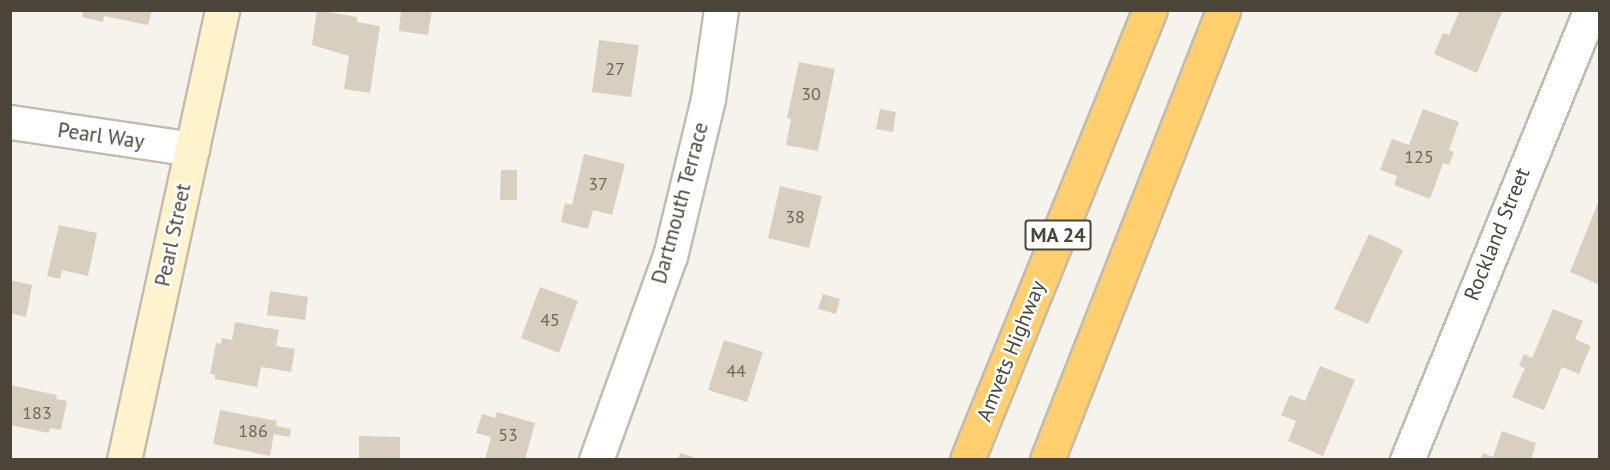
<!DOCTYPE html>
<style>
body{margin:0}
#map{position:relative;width:1610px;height:470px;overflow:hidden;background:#f6f3ec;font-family:"PT Sans",sans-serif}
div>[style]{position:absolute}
.building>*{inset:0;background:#d8cfc1}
.roads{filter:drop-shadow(2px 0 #c2bbae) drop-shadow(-2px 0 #c2bbae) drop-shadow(0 2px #c2bbae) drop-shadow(0 -2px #c2bbae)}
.street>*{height:33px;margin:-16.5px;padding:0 16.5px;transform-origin:16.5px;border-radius:16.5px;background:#fff}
.secondary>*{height:33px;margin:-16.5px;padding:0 16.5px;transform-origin:16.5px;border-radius:16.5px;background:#fff3cd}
.highway>*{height:33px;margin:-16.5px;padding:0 16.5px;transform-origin:16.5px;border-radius:16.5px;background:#ffcf6e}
span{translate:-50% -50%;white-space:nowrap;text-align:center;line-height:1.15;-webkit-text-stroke:5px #fff;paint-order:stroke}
.number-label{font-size:18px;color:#6e675b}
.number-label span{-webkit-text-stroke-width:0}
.shield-label span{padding:2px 4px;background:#fff;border:2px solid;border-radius:4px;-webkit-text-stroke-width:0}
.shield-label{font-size:20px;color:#4b4439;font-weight:700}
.street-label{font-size:21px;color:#4b4439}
.frame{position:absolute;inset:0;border:12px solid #4b4439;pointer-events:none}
</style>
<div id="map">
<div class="building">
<i style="clip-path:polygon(83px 10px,152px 10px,148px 25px,104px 16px,103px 22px,82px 17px)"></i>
<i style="clip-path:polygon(317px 10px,357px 17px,357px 22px,380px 26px,370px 93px,344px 89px,349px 56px,312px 45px)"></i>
<i style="clip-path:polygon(401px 10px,432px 10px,428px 35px,399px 31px)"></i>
<i style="clip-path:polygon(1460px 10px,1503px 10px,1477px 73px,1434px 54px,1443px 33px,1449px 35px)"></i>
<i style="clip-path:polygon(599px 40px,639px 45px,631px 97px,592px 92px)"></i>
<i style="clip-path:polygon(799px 62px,835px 69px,818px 151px,786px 145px,791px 119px,787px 118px)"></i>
<i style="clip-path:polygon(880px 109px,896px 112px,893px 132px,876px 129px)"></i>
<i style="clip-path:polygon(1423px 109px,1459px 122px,1449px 150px,1454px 152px,1449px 165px,1443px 163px,1430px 199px,1394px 185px,1397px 176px,1380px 170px,1392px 139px,1409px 145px)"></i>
<i style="clip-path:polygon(584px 154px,625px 164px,612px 215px,593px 210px,588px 229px,561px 222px,565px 203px,572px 205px)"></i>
<i style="clip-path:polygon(501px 170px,517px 170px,517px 200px,500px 200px)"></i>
<i style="clip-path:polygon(780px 186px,822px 196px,809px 248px,768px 238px)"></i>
<i style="clip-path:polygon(1600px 198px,1600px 285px,1570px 272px)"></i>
<i style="clip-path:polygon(59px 225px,97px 233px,88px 276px,62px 270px,60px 279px,47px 276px)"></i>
<i style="clip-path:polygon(1369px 234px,1403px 250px,1368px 324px,1334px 309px)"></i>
<i style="clip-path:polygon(10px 280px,32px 285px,26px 317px,10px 313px)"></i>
<i style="clip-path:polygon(540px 287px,578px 301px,559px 353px,521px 338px)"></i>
<i style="clip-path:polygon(270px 291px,308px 297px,305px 320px,267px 315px)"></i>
<i style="clip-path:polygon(823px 294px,840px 299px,836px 314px,818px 309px)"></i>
<i style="clip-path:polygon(1553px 309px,1583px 321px,1575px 339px,1591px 346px,1579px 374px,1562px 367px,1544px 410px,1512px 397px,1525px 368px,1519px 366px,1524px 354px,1532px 358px)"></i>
<i style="clip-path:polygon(235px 322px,279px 330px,276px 346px,295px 349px,291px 372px,261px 367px,257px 387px,215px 379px,215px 375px,210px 374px,216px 343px,221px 344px,222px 338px,232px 340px)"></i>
<i style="clip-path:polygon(724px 340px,763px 352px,747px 402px,708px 390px)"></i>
<i style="clip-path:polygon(1320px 366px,1355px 380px,1323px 456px,1288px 441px,1296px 421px,1281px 415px,1290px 395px,1305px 401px)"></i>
<i style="clip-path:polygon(10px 385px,57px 395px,56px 399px,67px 401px,61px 430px,50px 428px,49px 433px,10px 425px)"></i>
<i style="clip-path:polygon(220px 410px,277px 421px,276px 426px,291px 429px,290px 437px,274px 434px,270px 456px,213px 444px)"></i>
<i style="clip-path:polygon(497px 412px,535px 423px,525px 460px,485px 460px,491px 437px,476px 433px,482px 414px,495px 418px)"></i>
<i style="clip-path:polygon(1502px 431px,1536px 443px,1531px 460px,1480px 460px,1483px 453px,1493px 457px)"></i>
<i style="clip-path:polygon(359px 436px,400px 437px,400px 460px,359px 460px)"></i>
<i style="clip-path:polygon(680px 453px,699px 459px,699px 460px,678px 460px)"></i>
</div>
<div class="roads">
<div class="street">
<i style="left:10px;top:122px;width:184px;rotate:8.4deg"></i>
<i style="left:596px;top:460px;width:217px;rotate:-70.1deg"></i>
<i style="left:670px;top:256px;width:162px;rotate:-76.4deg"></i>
<i style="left:708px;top:99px;width:90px;rotate:-81.7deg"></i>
<i style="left:1407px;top:460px;width:486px;rotate:-67.8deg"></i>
</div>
<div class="secondary">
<i style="left:124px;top:460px;width:461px;rotate:-77.7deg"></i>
</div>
<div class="highway">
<i style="left:967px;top:460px;width:486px;rotate:-67.9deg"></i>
<i style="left:1047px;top:460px;width:483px;rotate:-68.6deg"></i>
</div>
</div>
<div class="number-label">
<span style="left:615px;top:69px">27</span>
<span style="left:811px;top:94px">30</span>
<span style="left:1419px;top:157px">125</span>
<span style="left:598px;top:184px">37</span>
<span style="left:795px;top:217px">38</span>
<span style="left:550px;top:320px">45</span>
<span style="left:736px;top:371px">44</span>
<span style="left:37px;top:413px">183</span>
<span style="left:253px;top:431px">186</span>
<span style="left:508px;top:435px">53</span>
</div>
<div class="shield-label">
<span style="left:1058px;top:235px">MA 24</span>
</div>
<div class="street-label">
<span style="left:101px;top:136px;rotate:8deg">Pearl Way</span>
<span style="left:680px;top:203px;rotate:-75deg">Dartmouth Terrace</span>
<span style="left:1497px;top:234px;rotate:-68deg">Rockland Street</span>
<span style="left:173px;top:235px;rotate:-78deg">Pearl Street</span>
<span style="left:1011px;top:351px;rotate:-68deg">Amvets Highway</span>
</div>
<div class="frame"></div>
</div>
